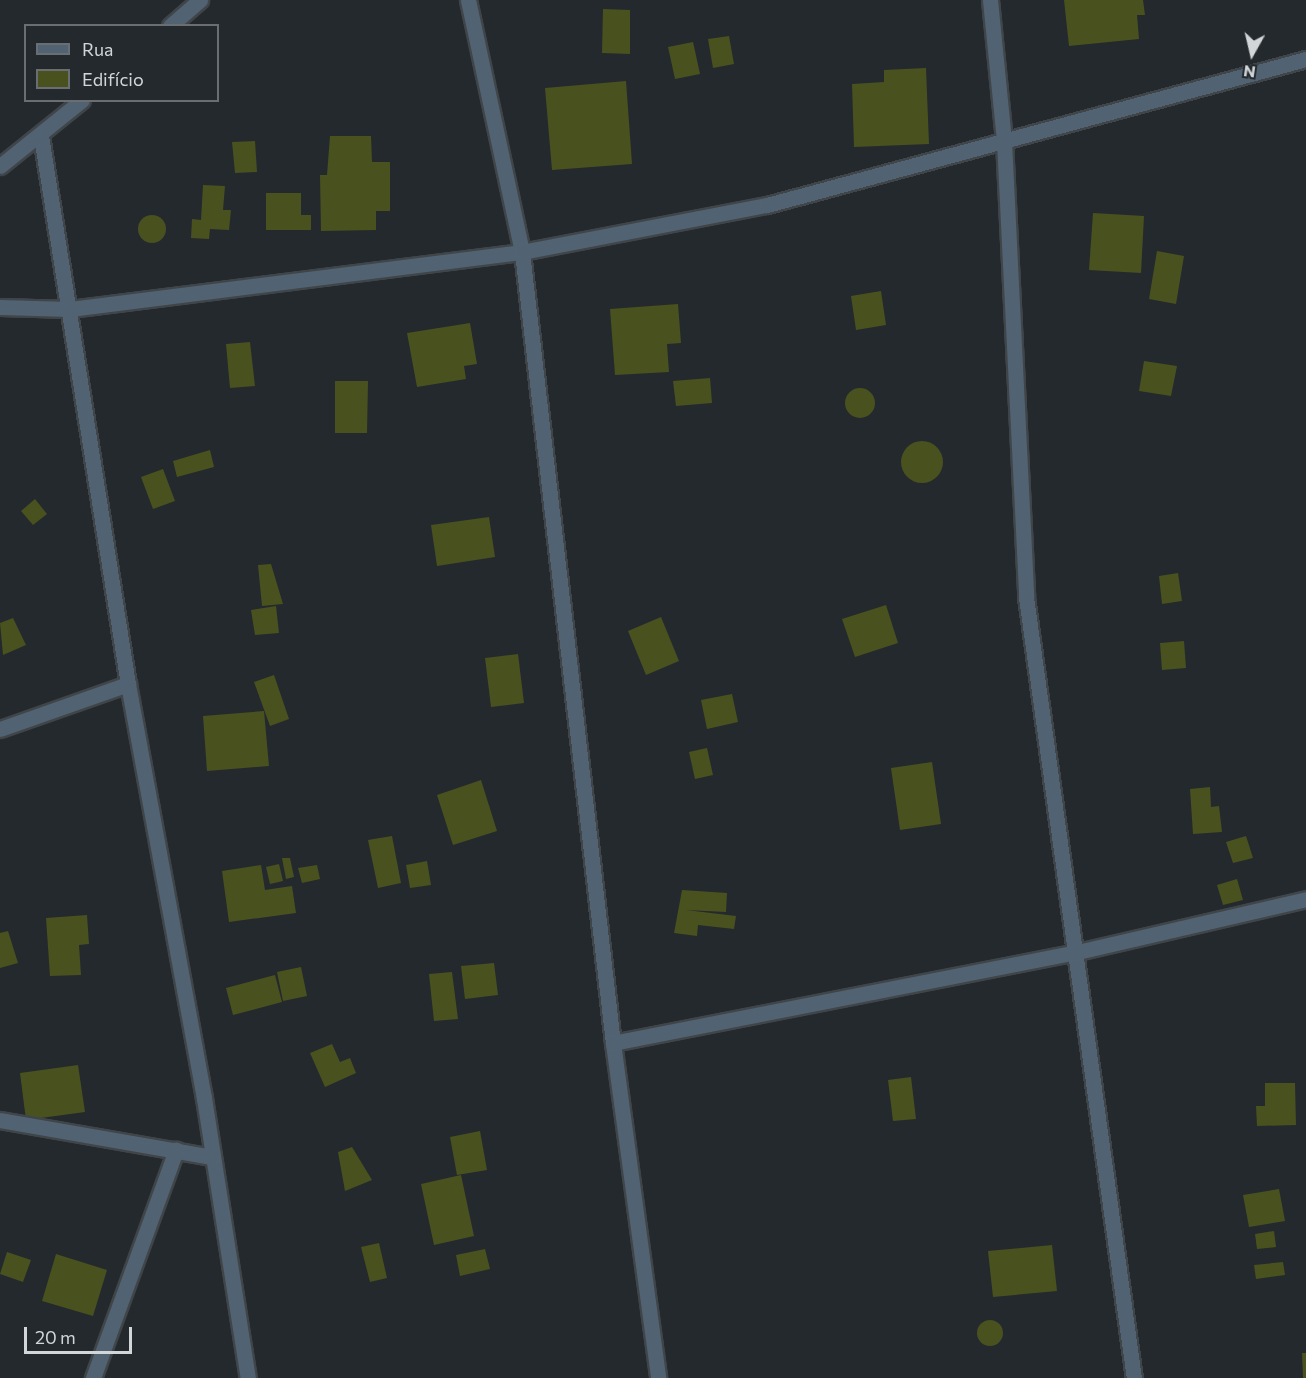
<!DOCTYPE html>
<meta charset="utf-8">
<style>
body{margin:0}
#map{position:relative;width:1306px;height:1378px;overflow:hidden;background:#24292e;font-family:Commissioner,sans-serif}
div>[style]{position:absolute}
.building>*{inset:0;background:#49511f}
.round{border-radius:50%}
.roads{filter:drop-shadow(2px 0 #404549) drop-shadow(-2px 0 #404549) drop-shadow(0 2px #404549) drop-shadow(0 -2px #404549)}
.street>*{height:15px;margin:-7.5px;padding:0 7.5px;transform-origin:7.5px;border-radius:7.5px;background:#516372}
span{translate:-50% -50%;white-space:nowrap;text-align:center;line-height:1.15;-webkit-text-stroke:6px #24292e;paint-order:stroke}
.legend{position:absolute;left:24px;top:24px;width:195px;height:78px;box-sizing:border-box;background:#24292e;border:2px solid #6a6e72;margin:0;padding:8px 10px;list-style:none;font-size:18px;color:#d2d6d9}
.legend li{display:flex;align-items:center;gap:12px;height:30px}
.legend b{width:30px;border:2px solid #6a6e72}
.north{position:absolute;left:1222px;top:24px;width:60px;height:60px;-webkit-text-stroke:4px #24292e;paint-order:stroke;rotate:188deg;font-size:16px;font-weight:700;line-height:24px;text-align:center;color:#d2d6d9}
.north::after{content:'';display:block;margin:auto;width:21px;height:27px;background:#d2d6d9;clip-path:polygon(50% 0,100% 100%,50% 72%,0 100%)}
.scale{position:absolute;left:24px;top:1327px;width:108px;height:27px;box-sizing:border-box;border:3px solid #d2d6d9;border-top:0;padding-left:8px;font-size:18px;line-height:21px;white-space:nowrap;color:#d2d6d9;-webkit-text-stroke:4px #24292e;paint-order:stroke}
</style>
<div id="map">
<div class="building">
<i style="clip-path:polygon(1064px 0,1143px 0,1145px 15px,1137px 15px,1139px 39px,1069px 46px)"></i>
<i style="clip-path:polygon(603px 9px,630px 10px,630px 54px,602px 53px)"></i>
<i style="clip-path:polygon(729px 36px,734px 64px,713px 68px,708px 39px)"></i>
<i style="clip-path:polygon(693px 42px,700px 74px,675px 79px,668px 47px)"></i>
<i style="clip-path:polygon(926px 68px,929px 144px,854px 147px,852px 84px,884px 82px,884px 70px)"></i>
<i style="clip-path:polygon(626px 81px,632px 164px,552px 170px,545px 88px)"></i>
<i style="clip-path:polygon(330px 136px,371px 136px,372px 162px,390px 162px,390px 211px,376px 211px,376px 230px,321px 231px,320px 175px,327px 175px)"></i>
<i style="clip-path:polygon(255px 141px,257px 172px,235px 173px,232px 142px)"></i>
<i style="clip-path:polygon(203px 185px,225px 186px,223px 210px,231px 210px,229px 230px,210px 229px,209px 239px,191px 238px,192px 219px,201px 220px)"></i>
<i style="clip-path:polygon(266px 193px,301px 193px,301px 215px,311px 215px,311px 230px,266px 230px)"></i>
<i style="clip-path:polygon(1093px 213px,1144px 216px,1141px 273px,1089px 270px)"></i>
<i class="round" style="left:138px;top:215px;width:28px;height:28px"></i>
<i style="clip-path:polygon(1157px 251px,1184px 256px,1176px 304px,1149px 299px)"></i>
<i style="clip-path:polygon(881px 291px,886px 325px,856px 330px,851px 296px)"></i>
<i style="clip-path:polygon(678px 304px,681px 343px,667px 344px,669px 372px,615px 375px,610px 309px)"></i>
<i style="clip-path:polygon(470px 323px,477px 364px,464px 366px,466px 379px,417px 387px,407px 333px)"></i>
<i style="clip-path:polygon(250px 342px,255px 386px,230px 388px,226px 344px)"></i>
<i style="clip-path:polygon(1144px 361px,1177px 366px,1171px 396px,1139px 391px)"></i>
<i style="clip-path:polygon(710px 378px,712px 403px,676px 406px,673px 381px)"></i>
<i style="clip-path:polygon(335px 381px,368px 381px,367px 433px,335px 433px)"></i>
<i class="round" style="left:845px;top:388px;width:30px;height:30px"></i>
<i class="round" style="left:901px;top:441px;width:42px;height:42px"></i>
<i style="clip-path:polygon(210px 450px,214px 467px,177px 477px,173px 461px)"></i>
<i style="clip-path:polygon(163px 469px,175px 501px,153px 509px,141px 477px)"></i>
<i style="clip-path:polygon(35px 499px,47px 514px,33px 525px,21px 511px)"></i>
<i style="clip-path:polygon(489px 517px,495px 557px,437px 566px,431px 525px)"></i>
<i style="clip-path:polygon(271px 564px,283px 604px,262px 606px,258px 565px)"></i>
<i style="clip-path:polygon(1178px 573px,1182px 601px,1162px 604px,1159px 576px)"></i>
<i style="clip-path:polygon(886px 605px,898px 643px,855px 657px,842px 619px)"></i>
<i style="clip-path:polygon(276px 606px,279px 633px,255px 635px,251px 610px)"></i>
<i style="clip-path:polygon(661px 617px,679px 661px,646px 675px,628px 631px)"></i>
<i style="clip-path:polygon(13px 618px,26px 645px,3px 655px,0 623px)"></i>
<i style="clip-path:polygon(1184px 641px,1186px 668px,1162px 670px,1160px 643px)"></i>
<i style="clip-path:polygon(518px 654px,524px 703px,491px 707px,485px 658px)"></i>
<i style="clip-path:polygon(274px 675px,289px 719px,270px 726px,254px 682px)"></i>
<i style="clip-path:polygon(732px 694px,738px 722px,707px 729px,701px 700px)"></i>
<i style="clip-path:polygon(264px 711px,269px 766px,207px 771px,203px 716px)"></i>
<i style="clip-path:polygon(707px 748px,713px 775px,695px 779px,689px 752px)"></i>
<i style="clip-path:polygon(932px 762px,941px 824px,900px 830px,891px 768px)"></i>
<i style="clip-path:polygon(481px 780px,497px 831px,453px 845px,437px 795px)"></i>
<i style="clip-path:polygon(1210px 787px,1211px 807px,1219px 806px,1222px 832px,1193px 834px,1190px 789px)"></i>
<i style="clip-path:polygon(392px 836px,401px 883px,378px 888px,368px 840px)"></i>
<i style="clip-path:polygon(1246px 836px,1253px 858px,1233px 863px,1226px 842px)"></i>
<i style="clip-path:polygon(282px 858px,290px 858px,294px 877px,286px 879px)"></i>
<i style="clip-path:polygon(427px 861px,431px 885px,410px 888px,406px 865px)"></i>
<i style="clip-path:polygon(279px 864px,283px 881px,270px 884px,266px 867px)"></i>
<i style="clip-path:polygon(261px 865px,265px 890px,292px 886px,296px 913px,229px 922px,222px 871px)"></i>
<i style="clip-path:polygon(317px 865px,320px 879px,302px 883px,298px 868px)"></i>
<i style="clip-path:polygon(1237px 879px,1243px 900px,1223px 905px,1217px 885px)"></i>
<i style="clip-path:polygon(682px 890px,727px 893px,726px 912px,686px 910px,736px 916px,734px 929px,698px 925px,697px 936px,674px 933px)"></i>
<i style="clip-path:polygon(87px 915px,89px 944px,79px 945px,81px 975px,50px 976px,46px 918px)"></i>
<i style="clip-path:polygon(8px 931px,18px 963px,0 968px,0 933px)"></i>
<i style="clip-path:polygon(494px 963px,498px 995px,465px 999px,461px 966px)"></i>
<i style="clip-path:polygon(301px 967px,307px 996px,283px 1001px,277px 972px)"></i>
<i style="clip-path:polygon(452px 972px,458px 1019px,434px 1021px,429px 974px)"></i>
<i style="clip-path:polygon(275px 975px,282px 1002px,233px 1015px,226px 988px)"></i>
<i style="clip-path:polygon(332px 1044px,340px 1062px,350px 1058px,356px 1073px,325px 1087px,310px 1053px)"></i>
<i style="clip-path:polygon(78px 1065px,85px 1112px,26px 1120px,20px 1073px)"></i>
<i style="clip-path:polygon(911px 1077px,916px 1119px,893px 1121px,888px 1080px)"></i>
<i style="clip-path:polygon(1265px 1083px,1295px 1083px,1296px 1125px,1257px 1126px,1256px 1106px,1265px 1106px)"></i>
<i style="clip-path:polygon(480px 1131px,487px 1170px,457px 1175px,450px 1137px)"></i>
<i style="clip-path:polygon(352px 1147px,372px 1180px,345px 1191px,338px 1152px)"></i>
<i style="clip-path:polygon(461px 1175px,474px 1236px,434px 1245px,421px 1184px)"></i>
<i style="clip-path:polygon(1279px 1189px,1285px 1221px,1249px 1227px,1243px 1195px)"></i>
<i style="clip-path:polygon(1274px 1231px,1276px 1247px,1257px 1249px,1255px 1234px)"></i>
<i style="clip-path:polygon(379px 1243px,387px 1278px,370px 1282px,361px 1247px)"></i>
<i style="clip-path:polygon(1052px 1245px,1057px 1291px,993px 1297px,988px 1251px)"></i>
<i style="clip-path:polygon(485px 1249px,490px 1269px,460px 1276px,456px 1255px)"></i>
<i style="clip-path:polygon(7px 1252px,31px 1260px,23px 1282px,0 1274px)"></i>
<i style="clip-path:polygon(56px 1254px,107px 1270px,93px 1316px,42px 1301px)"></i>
<i style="clip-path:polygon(1283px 1262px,1285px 1275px,1256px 1279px,1254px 1265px)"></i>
<i class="round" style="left:977px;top:1320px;width:26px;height:26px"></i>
<i style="clip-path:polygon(1302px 1353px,1306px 1353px,1306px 1378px,1303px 1378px)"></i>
</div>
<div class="roads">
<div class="street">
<i style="left:468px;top:0;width:258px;rotate:77.9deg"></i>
<i style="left:522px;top:252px;width:796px;rotate:83.44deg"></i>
<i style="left:613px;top:1043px;width:338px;rotate:82.3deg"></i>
<i style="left:990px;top:0;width:142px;rotate:84.3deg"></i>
<i style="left:1004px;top:141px;width:457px;rotate:87.2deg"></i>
<i style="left:1026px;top:597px;width:788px;rotate:82.13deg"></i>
<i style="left:170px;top:26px;width:40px;rotate:-41deg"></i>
<i style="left:41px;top:136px;width:555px;rotate:80.98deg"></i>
<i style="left:128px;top:684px;width:421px;rotate:79.6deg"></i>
<i style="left:204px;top:1098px;width:283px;rotate:81.1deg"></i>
<i style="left:0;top:166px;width:105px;rotate:-38.8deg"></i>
<i style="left:0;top:307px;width:70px;rotate:1.6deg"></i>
<i style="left:70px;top:309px;width:456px;rotate:-7.2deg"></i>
<i style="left:522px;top:252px;width:249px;rotate:-10.9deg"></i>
<i style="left:767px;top:205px;width:558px;rotate:-15.16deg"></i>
<i style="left:0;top:729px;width:136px;rotate:-19.4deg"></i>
<i style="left:613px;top:1043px;width:469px;rotate:-11.1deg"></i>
<i style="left:1073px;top:953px;width:239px;rotate:-13deg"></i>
<i style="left:0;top:1120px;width:215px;rotate:9.9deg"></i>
<i style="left:93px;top:1378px;width:243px;rotate:-70deg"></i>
</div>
</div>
<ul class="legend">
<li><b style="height:8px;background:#516372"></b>Rua</li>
<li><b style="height:16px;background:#49511f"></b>Edifício</li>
</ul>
<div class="north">N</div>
<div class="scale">20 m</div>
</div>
